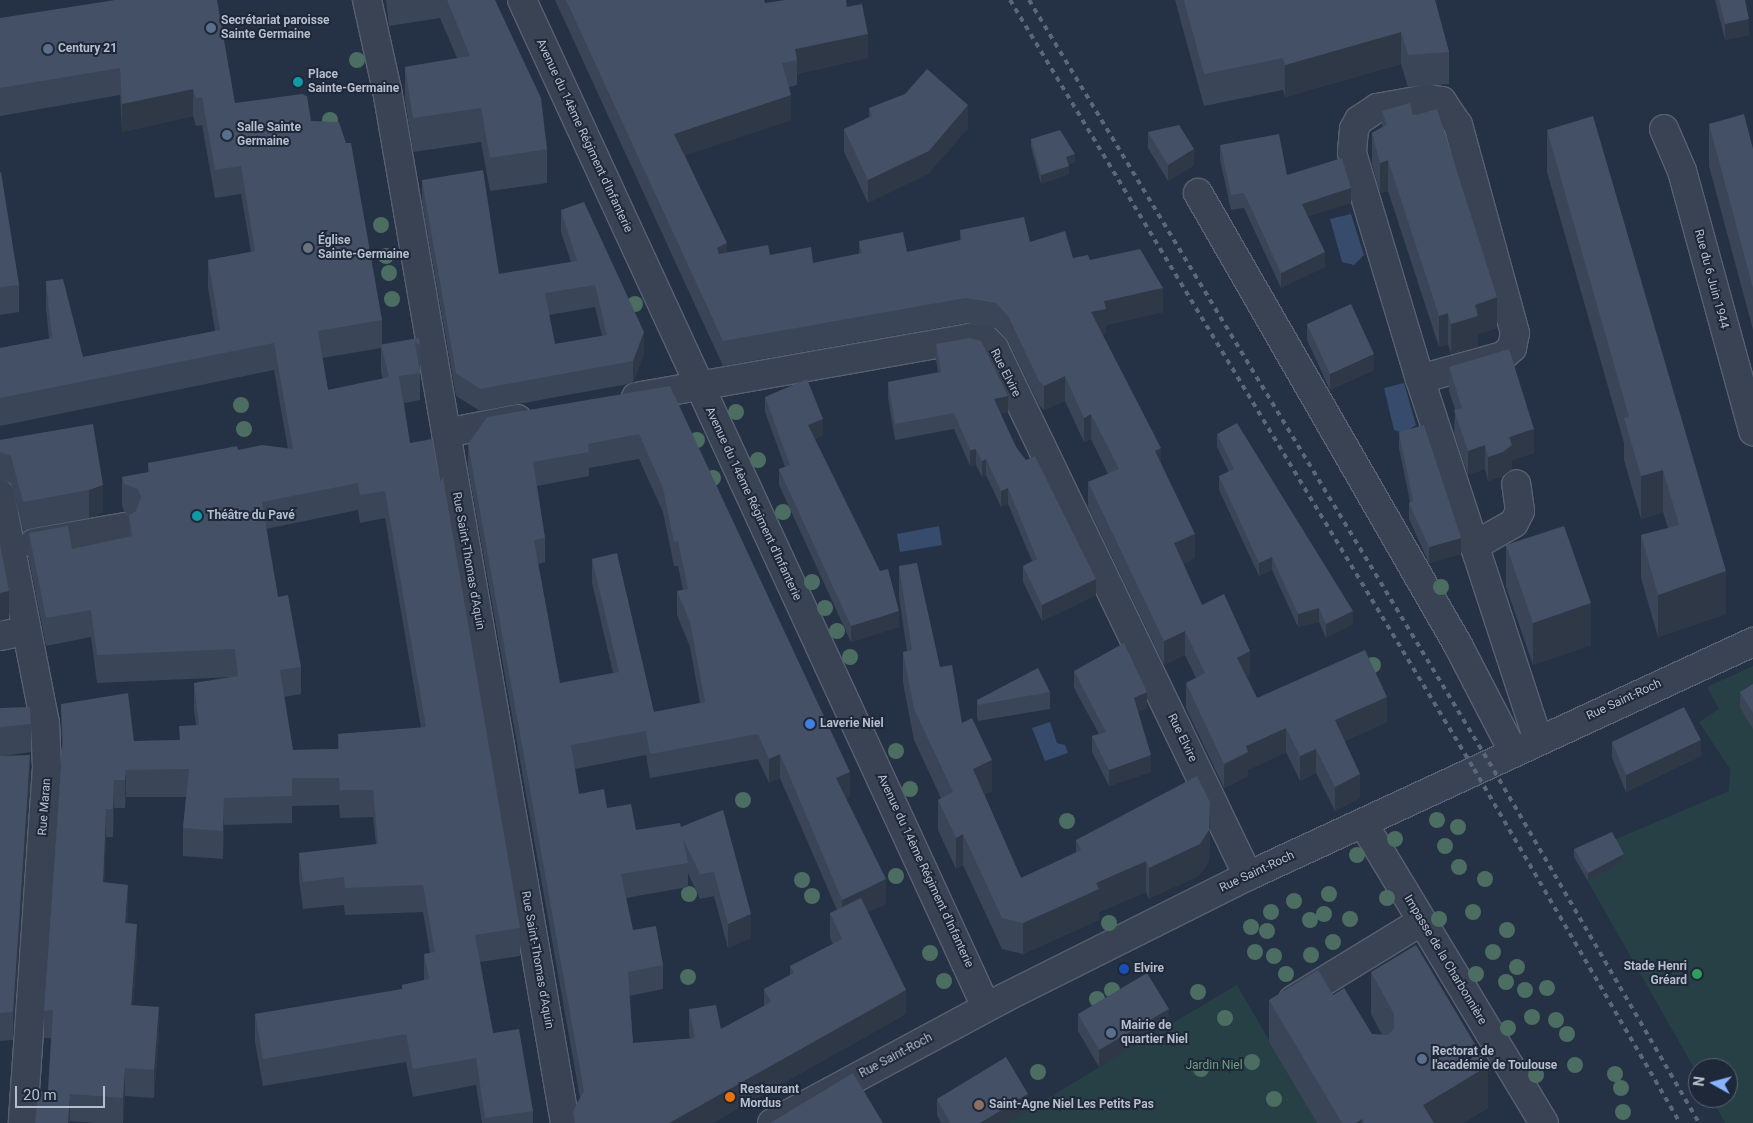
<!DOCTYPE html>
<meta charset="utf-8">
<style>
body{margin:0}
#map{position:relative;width:1753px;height:1123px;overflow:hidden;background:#253144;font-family:Roboto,sans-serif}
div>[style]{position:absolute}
.green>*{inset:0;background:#274045}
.water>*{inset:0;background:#374b6c}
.roads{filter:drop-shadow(1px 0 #576171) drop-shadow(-1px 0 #576171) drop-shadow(0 1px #576171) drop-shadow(0 -1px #576171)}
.minor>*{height:28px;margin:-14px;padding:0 14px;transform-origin:14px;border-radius:14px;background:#394353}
.rail>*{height:4px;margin-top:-2px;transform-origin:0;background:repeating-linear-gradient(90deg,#5b677a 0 5px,transparent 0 10px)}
.trees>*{width:16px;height:16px;margin:-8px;border-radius:50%;background:#4c6e62}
.wall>*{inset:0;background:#3a4558}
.shaded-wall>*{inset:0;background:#2f3847}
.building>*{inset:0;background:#435066}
.dots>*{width:14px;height:14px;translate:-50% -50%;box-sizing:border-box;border:2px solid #1e2839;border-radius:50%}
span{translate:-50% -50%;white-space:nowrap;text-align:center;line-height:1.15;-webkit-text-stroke:4px #1e2839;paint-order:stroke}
.poi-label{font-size:12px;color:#b6becd;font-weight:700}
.left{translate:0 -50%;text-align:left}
.right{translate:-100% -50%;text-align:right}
.street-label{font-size:12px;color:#b6becd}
.park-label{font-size:12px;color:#6ca07a}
.north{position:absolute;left:1688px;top:1058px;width:50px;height:50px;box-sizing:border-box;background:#1e2839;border:1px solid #5b6474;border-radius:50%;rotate:277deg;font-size:14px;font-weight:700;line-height:20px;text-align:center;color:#b6becd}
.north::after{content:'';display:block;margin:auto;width:18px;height:22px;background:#89b2ff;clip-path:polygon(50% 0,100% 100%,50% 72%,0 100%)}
.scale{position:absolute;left:15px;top:1086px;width:90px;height:22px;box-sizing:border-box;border:2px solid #b6becd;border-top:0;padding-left:6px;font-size:15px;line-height:18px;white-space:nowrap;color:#b6becd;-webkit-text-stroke:4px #1e2839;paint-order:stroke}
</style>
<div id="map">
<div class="green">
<i style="clip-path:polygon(1753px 666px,1753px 1123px,1725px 1123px,1711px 1098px,1728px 1098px,1728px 1068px,1698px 1068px,1698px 1075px,1574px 857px,1729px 791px,1730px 769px,1699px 722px,1719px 709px,1707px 687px)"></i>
<i style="clip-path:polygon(1237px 985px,1317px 1123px,1007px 1123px,1169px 1025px)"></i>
</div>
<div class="water">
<i style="clip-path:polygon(1351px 214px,1364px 255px,1354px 265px,1342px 262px,1330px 219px)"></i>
<i style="clip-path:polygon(1404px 383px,1416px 425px,1403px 433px,1394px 430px,1384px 388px)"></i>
<i style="clip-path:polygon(939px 526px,942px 545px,900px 552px,897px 534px)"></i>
<i style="clip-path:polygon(1050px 722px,1057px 743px,1065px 745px,1068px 753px,1045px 761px,1032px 728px)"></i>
</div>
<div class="roads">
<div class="minor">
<i style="left:367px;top:0;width:92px;rotate:77.5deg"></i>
<i style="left:387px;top:90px;width:1048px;rotate:80.22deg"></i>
<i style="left:522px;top:0;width:1109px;rotate:65.26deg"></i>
<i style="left:1664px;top:129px;width:46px;rotate:66.8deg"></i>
<i style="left:1682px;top:171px;width:270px;rotate:74.7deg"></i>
<i style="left:1198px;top:193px;width:521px;rotate:60.09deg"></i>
<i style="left:1458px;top:645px;width:119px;rotate:62.6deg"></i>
<i style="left:1420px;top:379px;width:86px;rotate:-15.5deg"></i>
<i style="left:1503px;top:356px;width:12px;rotate:-42deg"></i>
<i style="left:1512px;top:348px;width:15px;rotate:-79deg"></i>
<i style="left:1515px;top:333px;width:216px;rotate:-105.3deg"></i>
<i style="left:1458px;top:125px;width:29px;rotate:-124deg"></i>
<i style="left:1442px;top:101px;width:15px;rotate:-172deg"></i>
<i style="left:1427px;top:99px;width:51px;rotate:169.8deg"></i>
<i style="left:1377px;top:108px;width:22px;rotate:146deg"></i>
<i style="left:1359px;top:120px;width:10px;rotate:119deg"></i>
<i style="left:1354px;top:129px;width:24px;rotate:95deg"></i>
<i style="left:1352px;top:153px;width:236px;rotate:73.3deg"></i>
<i style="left:1420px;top:379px;width:380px;rotate:71.9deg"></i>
<i style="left:636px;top:397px;width:338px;rotate:-10deg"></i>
<i style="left:969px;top:338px;width:16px;rotate:4deg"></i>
<i style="left:985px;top:339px;width:13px;rotate:45deg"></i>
<i style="left:994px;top:348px;width:586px;rotate:64.31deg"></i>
<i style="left:446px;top:433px;width:73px;rotate:-11deg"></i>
<i style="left:0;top:494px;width:233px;rotate:78.9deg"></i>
<i style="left:45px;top:723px;width:44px;rotate:87.4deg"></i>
<i style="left:47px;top:767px;width:357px;rotate:93.9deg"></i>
<i style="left:34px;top:543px;width:93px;rotate:-9.9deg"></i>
<i style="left:1474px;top:546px;width:46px;rotate:-29.9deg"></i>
<i style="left:1514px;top:523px;width:13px;rotate:-63deg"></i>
<i style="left:1520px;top:511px;width:27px;rotate:-98deg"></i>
<i style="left:0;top:636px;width:26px;rotate:-11deg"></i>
<i style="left:1363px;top:823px;width:350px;rotate:58.9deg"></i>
<i style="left:1293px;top:1000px;width:151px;rotate:-31.5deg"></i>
<i style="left:772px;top:1123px;width:264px;rotate:-28.3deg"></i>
<i style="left:1004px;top:998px;width:273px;rotate:-26.6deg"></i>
<i style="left:1248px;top:876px;width:557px;rotate:-24.86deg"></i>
</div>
</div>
<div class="rail">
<i style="left:1010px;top:0;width:898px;rotate:58.89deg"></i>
<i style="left:1474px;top:769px;width:410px;rotate:59.8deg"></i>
<i style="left:1029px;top:0;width:890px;rotate:58.88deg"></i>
<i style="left:1489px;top:762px;width:418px;rotate:59.8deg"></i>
</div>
<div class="trees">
<i style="left:357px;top:60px"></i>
<i style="left:330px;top:120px"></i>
<i style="left:381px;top:225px"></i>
<i style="left:386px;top:256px"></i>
<i style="left:389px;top:273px"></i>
<i style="left:392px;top:299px"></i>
<i style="left:635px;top:304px"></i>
<i style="left:241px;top:405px"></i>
<i style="left:736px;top:412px"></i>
<i style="left:244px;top:429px"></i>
<i style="left:697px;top:440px"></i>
<i style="left:758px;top:460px"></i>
<i style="left:713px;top:478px"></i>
<i style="left:783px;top:512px"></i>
<i style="left:812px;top:582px"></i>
<i style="left:1441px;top:587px"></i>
<i style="left:825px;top:608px"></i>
<i style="left:837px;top:631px"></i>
<i style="left:850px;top:657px"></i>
<i style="left:1373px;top:665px"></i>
<i style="left:896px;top:751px"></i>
<i style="left:910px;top:789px"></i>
<i style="left:743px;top:800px"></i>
<i style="left:1437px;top:820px"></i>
<i style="left:1067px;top:821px"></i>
<i style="left:1458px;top:827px"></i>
<i style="left:1395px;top:839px"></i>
<i style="left:1445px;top:846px"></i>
<i style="left:1357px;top:855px"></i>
<i style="left:1459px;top:867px"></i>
<i style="left:896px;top:876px"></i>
<i style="left:1485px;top:879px"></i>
<i style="left:802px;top:880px"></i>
<i style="left:689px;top:894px"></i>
<i style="left:1329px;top:894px"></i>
<i style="left:812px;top:896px"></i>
<i style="left:1387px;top:898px"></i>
<i style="left:1294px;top:901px"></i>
<i style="left:1271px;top:912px"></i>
<i style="left:1473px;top:912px"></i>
<i style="left:1324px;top:914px"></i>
<i style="left:1350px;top:919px"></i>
<i style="left:1439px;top:919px"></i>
<i style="left:1310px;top:920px"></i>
<i style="left:1109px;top:923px"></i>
<i style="left:1251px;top:927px"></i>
<i style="left:1507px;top:930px"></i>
<i style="left:1267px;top:931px"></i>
<i style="left:1333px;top:942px"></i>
<i style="left:1255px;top:952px"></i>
<i style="left:1493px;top:952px"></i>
<i style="left:930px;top:953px"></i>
<i style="left:1311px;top:955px"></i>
<i style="left:1274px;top:956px"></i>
<i style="left:1517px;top:967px"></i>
<i style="left:1286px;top:974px"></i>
<i style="left:1476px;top:974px"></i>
<i style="left:688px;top:977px"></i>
<i style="left:944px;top:981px"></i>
<i style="left:1506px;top:982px"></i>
<i style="left:1547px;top:988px"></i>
<i style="left:1112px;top:990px"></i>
<i style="left:1525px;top:990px"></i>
<i style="left:1198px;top:992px"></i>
<i style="left:1097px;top:999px"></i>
<i style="left:1532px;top:1017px"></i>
<i style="left:1225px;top:1018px"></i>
<i style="left:1556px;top:1020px"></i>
<i style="left:1508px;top:1028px"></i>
<i style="left:1567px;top:1034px"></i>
<i style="left:1252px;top:1062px"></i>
<i style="left:1575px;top:1065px"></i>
<i style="left:1201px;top:1069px"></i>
<i style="left:1038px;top:1072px"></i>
<i style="left:1615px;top:1074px"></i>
<i style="left:1536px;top:1075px"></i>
<i style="left:1621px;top:1088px"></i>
<i style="left:1274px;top:1099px"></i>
<i style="left:1623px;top:1112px"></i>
</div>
<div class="wall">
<i style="clip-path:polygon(386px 0,495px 0,547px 149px,547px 183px,490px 191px,481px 142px,413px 152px,405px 100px,405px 67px,457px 58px,440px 18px,389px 26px)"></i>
<i style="clip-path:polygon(555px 0,764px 0,765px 3px,847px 7px,868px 58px,797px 74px,797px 85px,789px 87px,791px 120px,685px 155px,727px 253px,770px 255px,813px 263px,859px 254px,859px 241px,907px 252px,960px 240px,960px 230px,1030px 242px,1073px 258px,1090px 260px,1163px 312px,1106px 325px,1106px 333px,1102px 334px,1161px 463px,1195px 558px,1183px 564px,1202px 605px,1250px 676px,1247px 677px,1257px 698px,1387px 722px,1345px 741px,1360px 798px,1335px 811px,1316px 773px,1300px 781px,1286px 752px,1248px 770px,1248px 776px,1224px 788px,1186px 708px,1186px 683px,1196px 678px,1185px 655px,1164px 665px,1088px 507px,1088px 482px,1108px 474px,1091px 439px,1084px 442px,1065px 401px,1044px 410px,1039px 405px,1008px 341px,996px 328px,966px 323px,723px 366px)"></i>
<i style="clip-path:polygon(1175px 0,1435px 0,1449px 52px,1449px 84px,1408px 87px,1401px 64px,1285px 97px,1283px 90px,1204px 106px)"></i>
<i style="clip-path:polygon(1715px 0,1745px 0,1749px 35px,1725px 40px)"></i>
<i style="clip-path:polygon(evenodd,0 18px,235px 103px,311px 121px,382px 320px,382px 344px,419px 338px,420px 345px,420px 400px,404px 403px,410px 443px,440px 482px,520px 928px,520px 956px,480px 962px,493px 1033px,533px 1111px,533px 1123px,482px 1123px,476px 1085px,413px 1097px,406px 1062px,263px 1086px,255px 1042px,255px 1014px,402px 989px,402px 985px,424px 980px,424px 954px,430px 953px,423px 912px,345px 915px,344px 905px,303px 909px,299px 880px,299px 853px,376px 844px,373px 817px,340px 818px,339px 805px,292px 806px,292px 823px,224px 825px,223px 859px,183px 856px,183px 828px,186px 797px,126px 797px,125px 808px,114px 808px,113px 837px,106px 837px,104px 883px,128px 912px,127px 923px,137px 952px,133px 1005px,159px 1035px,154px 1098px,125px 1096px,123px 1123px,95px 1123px,70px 1121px,70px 1123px,35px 1123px,48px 1092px,51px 1038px,44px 1038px,44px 1011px,62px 751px,61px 704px,134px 741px,179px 740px,196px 725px,194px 710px,194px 683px,234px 677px,97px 683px,91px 637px,46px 646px,29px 560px,29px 533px,72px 549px,129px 537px,129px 515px,130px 514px,124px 512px,122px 505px,122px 477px,148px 472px,148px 463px,238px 450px,288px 449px,274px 370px,0 426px,0 348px,49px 339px,46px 309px,46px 281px,83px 357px,215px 331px,208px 288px,208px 260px,251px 252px,241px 194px,215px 198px,202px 125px,196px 126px,193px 116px,122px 132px,120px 95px,0 116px,0 18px,381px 348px,381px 372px,383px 379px,328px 390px,322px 358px,381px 348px,0 18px,358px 510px,360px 523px,385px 518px,421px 728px,338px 734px,338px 749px,293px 750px,284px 697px,301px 694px,301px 667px,278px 597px,266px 529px,358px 510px)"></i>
<i style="clip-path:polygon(869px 108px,968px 128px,929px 173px,868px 203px,844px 152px,844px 129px,869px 117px)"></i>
<i style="clip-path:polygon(1382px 111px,1413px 116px,1497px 328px,1478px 334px,1478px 347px,1451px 354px,1448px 344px,1439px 347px,1388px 191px,1380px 193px,1372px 164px,1372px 133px,1382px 127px)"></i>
<i style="clip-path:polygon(1709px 124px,1753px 149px,1753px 330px,1709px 166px)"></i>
<i style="clip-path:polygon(1547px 130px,1726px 614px,1658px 637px,1641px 578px,1641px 535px,1668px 528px,1663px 512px,1641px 519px,1624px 460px,1624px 443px,1547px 172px)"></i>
<i style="clip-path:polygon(1148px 132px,1194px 165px,1168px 181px,1148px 148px)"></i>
<i style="clip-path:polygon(1031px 139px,1075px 162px,1069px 164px,1069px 174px,1041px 184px,1031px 147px)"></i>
<i style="clip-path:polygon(1220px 145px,1351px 203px,1308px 216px,1325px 267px,1281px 288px,1244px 208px,1231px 210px,1220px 160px)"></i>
<i style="clip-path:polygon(0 173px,19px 285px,19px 312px,0 315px)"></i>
<i style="clip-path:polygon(evenodd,422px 180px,499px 274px,571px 262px,561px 232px,561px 210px,644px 354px,633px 383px,480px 411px,456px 396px,422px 202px,422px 180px,595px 307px,602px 336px,555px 344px,549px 315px,595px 307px)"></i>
<i style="clip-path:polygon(1307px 324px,1374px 370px,1330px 390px,1307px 340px)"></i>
<i style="clip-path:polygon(936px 344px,1008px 412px,1000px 414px,1016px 447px,1096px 595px,1042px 621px,1023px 582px,1023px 566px,1032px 561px,1008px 504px,1001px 507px,986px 475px,982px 477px,976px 465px,970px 466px,954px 429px,895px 440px,888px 398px,888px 382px,938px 372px,936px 360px)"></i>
<i style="clip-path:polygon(1449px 367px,1534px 453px,1512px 460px,1512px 469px,1503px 476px,1488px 481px,1485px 469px,1468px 475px,1454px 433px,1455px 409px,1449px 391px)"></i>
<i style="clip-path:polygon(evenodd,670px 386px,850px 796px,846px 798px,886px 904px,867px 912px,906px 1014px,712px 1123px,573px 1123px,573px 1111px,580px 1098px,468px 468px,468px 444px,670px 386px,639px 459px,663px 512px,674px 566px,678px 566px,683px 590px,677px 591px,677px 615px,690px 647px,700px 703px,654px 712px,592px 559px,592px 583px,613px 673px,560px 683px,538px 564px,545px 562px,545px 538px,537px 486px,589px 476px,589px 468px,639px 459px,670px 386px,646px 755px,650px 778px,758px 759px,769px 783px,780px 778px,837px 910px,830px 913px,830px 938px,833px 944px,790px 966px,790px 975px,764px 989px,764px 1006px,721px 1029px,689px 1009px,689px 1034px,690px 1039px,633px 1043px,629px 996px,663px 989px,663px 965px,633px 930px,626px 898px,688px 887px,688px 873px,700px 899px,714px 896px,728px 948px,751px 938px,723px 810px,681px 827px,636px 830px,607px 808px,579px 794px,575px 769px,646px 755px)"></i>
<i style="clip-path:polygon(765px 397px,823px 435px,814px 439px,899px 627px,851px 642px,779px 485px,779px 469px,785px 467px,765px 412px)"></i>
<i style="clip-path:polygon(93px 424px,103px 512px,89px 518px,23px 530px,11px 483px,0 480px,0 440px)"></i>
<i style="clip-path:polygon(1399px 432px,1461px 554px,1429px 563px,1409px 519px,1409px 503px,1410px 502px,1399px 448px)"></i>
<i style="clip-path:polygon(1217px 434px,1353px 624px,1326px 638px,1319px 622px,1298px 627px,1272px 570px,1259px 576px,1219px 490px,1219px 476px,1229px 472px,1217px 447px)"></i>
<i style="clip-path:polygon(1506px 545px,1591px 645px,1533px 665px,1506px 587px)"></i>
<i style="clip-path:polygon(899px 566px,940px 667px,962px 723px,992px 791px,984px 794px,1021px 878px,1076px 853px,1076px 840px,1210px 833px,1209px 861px,1200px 875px,1149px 899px,1146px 892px,1099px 912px,1099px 920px,1023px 954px,1002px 949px,963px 865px,956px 869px,938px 830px,938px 800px,941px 798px,914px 740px,903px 683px,903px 652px,907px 651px,899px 597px)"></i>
<i style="clip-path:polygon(1074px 671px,1147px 708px,1138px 712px,1151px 772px,1109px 786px,1092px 752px,1092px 736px,1099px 734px,1074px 688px)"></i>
<i style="clip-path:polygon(1753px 684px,1753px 729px,1740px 708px,1740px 692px)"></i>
<i style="clip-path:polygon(1050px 692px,1050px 709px,978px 721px,977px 716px,977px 700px)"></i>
<i style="clip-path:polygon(0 708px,31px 724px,31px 752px,3px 756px,30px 784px,13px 1040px,0 1041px)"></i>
<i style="clip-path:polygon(1612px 742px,1701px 756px,1626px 792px,1612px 758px)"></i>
<i style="clip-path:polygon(1574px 849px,1624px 862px,1588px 881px,1574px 857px)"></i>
<i style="clip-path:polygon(1371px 972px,1488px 1108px,1463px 1123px,1317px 1123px,1269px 1042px,1269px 1000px,1333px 995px,1372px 1034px,1382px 1035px,1371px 1014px)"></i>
<i style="clip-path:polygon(1078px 1014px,1169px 1025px,1099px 1067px,1078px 1031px)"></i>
<i style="clip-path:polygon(937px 1099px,1028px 1110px,1007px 1123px,941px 1123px,937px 1115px)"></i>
</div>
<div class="shaded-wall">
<i style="clip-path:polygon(1749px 19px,1749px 35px,1725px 40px,1725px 24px)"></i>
<i style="clip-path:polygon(1401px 32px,1401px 64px,1285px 97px,1285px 65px)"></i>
<i style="clip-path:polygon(868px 34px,868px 58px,797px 74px,797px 60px,795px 49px)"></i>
<i style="clip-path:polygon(193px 89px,193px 116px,122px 132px,122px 104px)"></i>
<i style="clip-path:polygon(791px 95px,791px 120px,674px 159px,674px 134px)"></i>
<i style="clip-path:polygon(968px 105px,968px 128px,929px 173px,868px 203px,868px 180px)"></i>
<i style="clip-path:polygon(1194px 149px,1194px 165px,1168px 181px,1168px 165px)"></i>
<i style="clip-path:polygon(1075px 154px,1075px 162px,1066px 165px,1066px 157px)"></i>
<i style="clip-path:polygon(1388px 160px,1388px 191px,1380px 193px,1380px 163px)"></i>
<i style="clip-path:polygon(1069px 166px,1069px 174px,1041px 184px,1041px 175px)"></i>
<i style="clip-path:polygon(1351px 188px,1351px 203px,1302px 218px,1302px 204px)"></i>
<i style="clip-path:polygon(727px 243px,727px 268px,717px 273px,717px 248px)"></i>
<i style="clip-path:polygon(1325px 252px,1325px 267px,1281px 288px,1281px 273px)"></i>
<i style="clip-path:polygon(1163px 288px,1163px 312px,1106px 325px,1106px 333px,1091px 337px,1091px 312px,1104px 301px)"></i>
<i style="clip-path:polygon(1497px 297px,1497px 328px,1478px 334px,1478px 347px,1451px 354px,1451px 324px,1475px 305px)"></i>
<i style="clip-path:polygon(1448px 313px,1448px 344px,1439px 347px,1439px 316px)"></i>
<i style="clip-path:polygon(644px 332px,644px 354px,633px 383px,633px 361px)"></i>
<i style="clip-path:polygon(1374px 354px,1374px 370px,1330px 390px,1330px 374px)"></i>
<i style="clip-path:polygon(1065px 376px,1065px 401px,1044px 410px,1044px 386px)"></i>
<i style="clip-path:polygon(1008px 396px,1008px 412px,994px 415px,994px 399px)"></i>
<i style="clip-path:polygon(1091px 414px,1091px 439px,1084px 442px,1084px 418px)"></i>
<i style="clip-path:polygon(823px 419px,823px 435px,808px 441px,808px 425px)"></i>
<i style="clip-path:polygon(1534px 429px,1534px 453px,1512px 460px,1512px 469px,1503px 476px,1488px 481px,1488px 457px,1509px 437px)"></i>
<i style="clip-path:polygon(1485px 445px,1485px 469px,1468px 475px,1468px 451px)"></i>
<i style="clip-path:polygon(1161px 448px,1161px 472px,1155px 451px)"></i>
<i style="clip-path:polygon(976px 449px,976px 465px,970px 466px,970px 450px)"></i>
<i style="clip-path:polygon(986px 459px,986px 475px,982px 477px,982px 461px)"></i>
<i style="clip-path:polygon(1663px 470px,1663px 512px,1641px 519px,1641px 476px)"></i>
<i style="clip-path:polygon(103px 485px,103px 512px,89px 518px,89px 490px)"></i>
<i style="clip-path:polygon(1008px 488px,1008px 504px,1001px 507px,1001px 491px)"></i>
<i style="clip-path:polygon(1195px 534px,1195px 558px,1174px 568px,1174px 543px)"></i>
<i style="clip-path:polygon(1461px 538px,1461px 554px,1429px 563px,1429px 547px)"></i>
<i style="clip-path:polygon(1272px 557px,1272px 570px,1259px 576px,1259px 563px)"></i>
<i style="clip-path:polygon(1726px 571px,1726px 614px,1658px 637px,1658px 595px)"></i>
<i style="clip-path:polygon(1096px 579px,1096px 595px,1042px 621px,1042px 605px)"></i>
<i style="clip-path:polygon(9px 591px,9px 618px,0 621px,0 593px)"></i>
<i style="clip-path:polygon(1591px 603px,1591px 645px,1533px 665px,1533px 623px)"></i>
<i style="clip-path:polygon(1319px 608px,1319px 622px,1298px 627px,1298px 614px)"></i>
<i style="clip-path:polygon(899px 611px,899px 627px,851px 642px,851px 626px)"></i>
<i style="clip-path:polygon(1353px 611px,1353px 624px,1326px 638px,1326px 624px)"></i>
<i style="clip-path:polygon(1185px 631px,1185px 655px,1164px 665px,1164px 641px)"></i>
<i style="clip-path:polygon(1250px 651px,1250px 676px,1237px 682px,1237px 658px)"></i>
<i style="clip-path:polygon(1147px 692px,1147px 708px,1134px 714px,1134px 698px)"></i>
<i style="clip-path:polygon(1387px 697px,1387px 722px,1335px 745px,1335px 720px)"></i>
<i style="clip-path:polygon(1286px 728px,1286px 752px,1248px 770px,1248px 776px,1224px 788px,1224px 764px,1246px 746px)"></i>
<i style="clip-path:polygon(1701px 740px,1701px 756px,1626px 792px,1626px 775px)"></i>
<i style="clip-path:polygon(1316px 749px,1316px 773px,1300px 781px,1300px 756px)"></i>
<i style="clip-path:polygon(780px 754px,780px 778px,769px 783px,769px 759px)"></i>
<i style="clip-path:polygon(30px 755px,30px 784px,13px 1040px,13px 1012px)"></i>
<i style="clip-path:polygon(1151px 755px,1151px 772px,1109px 786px,1109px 770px)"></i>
<i style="clip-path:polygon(992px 760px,992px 791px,973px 800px,973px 769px)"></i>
<i style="clip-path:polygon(126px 770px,126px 797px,125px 808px,125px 780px)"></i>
<i style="clip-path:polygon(850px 772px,850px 796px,836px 802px,836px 778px)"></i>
<i style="clip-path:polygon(1360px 774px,1360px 798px,1335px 811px,1335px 787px)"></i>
<i style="clip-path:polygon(114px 780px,114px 808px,113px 837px,113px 809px)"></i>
<i style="clip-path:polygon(224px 798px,224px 825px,223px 859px,223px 831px)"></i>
<i style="clip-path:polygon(1210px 802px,1209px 861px,1200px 875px,1149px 899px,1149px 868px)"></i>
<i style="clip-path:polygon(106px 809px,106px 837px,103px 910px,103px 882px)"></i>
<i style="clip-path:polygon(963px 834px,963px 865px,956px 869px,956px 838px)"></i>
<i style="clip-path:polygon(1624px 854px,1624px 862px,1588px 881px,1588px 873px)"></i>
<i style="clip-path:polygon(1146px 861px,1146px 892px,1099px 912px,1099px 920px,1023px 954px,1023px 923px,1096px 883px)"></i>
<i style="clip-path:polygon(886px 879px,886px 904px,842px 924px,842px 900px)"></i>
<i style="clip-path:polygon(128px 885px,128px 912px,125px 951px,125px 923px)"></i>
<i style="clip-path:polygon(751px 914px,751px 938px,728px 948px,728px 924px)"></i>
<i style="clip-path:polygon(137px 924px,137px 952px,131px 1032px,131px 1005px)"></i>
<i style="clip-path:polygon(906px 990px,906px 1014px,712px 1123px,669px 1123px)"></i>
<i style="clip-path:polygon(159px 1007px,159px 1035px,154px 1098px,154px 1070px)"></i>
<i style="clip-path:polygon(1169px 1009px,1169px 1025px,1099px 1067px,1099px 1050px)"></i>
<i style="clip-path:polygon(1488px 1066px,1488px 1108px,1463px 1123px,1423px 1123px,1423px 1105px)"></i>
<i style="clip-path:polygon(125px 1068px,125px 1096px,123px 1123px,123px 1098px)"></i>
<i style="clip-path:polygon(70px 1094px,70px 1123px,68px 1123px)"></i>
<i style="clip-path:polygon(1028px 1094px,1028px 1110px,1007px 1123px,980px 1123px)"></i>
<i style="clip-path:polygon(1362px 1119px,1362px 1123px,1356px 1123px)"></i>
</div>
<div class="building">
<i style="clip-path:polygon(evenodd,115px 0,217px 0,235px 103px,302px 94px,307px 96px,311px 121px,339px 122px,346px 143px,351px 143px,382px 320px,318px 331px,328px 390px,389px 377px,381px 345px,419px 338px,420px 345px,415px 342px,420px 373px,399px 376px,410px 443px,432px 439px,440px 482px,443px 477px,520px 928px,475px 935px,493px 1033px,519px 1029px,533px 1111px,485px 1118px,476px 1058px,413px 1069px,406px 1034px,263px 1059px,255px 1014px,403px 989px,402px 985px,429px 979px,424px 954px,435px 952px,423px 885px,345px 888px,344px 877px,303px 882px,299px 853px,378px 844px,373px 790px,340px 790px,339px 778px,292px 778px,292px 796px,224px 798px,223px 831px,183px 828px,189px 769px,126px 770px,125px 780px,114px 780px,113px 809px,106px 809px,103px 882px,128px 885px,125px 923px,137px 924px,131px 1005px,159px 1007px,154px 1070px,125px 1068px,123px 1098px,70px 1094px,68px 1123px,35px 1123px,37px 1102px,39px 1091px,48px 1092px,53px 1010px,44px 1011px,63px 741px,61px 704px,128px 693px,134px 741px,180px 740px,179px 726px,199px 725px,194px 683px,238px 676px,235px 649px,97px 655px,91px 610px,46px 618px,29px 533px,68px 526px,72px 549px,132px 536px,129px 515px,136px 511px,141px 497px,138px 489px,124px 484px,122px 477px,150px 472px,148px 463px,237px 446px,238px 450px,262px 445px,293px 449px,274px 343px,0 398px,0 348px,52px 338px,46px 281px,63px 279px,83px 357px,220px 330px,208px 260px,255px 251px,241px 166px,215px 170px,202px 97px,196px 98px,193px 89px,122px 104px,120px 68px,0 88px,0 18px,115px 0,358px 483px,360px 495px,385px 491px,426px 727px,338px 734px,339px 749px,293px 750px,280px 670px,301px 667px,288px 595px,278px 597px,262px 502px,358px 483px)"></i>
<i style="clip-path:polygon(447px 0,495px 0,541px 98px,547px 149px,490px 158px,481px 108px,413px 118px,405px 67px,470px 56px)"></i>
<i style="clip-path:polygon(566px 0,764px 0,765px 3px,785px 0,846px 0,847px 7px,862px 4px,868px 34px,795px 49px,797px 60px,782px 63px,791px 95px,674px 134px,727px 243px,717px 248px,719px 254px,768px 245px,770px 255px,811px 247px,813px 263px,862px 253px,859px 241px,903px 232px,907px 252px,962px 240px,960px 230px,1024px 217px,1030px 242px,1065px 231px,1073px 258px,1088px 255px,1090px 260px,1140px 249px,1163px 288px,1104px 301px,1106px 309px,1091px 312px,1161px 448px,1155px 451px,1195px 534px,1174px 543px,1202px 605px,1224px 594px,1250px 651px,1237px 658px,1257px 698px,1365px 650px,1387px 697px,1335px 720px,1360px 774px,1335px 787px,1316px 749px,1300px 756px,1286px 728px,1246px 746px,1248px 752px,1224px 764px,1186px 683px,1205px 673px,1185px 631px,1164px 641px,1088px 482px,1119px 469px,1091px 414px,1084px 418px,1065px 376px,1044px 386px,1039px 381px,1008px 316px,996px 303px,966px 298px,723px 341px)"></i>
<i style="clip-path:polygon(1184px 0,1435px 0,1449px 52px,1408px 55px,1401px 32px,1285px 65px,1283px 58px,1204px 74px)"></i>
<i style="clip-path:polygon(1719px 0,1745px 0,1749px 19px,1725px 24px)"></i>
<i style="clip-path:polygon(927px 69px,968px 105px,929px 151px,868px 180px,844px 129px,872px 116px,869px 108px,905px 94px)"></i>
<i style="clip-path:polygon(1410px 103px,1413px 116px,1437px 109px,1497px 297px,1475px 305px,1478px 316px,1451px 324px,1448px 313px,1439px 316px,1388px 160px,1380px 163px,1372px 133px,1387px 125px,1382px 111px)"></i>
<i style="clip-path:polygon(1744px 114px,1753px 149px,1753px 288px,1709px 124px)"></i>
<i style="clip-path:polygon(1593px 116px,1726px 571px,1658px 595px,1641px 535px,1679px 525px,1663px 470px,1641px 476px,1624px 418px,1629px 417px,1547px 130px)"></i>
<i style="clip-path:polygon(1179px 125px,1194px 149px,1168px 165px,1148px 132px)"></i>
<i style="clip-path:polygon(1060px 130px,1075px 154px,1066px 157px,1069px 166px,1041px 175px,1031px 139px)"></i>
<i style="clip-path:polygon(1279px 134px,1287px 175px,1342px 158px,1351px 188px,1302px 204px,1325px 252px,1281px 273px,1244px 193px,1231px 195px,1220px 145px)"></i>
<i style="clip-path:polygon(evenodd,483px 170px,499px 274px,577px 261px,561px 210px,584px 202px,644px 332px,633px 361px,480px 389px,456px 373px,422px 180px,483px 170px,595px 285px,607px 335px,555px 344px,545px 293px,595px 285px)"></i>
<i style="clip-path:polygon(1px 172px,19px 285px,0 287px,0 173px)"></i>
<i style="clip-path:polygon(1351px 304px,1374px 354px,1330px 374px,1307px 324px)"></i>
<i style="clip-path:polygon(970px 338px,981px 341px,1008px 396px,994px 399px,1016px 447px,1026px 460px,1035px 456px,1096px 579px,1042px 605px,1023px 566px,1037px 559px,1008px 488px,1001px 491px,986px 459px,982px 461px,976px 449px,970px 450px,954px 413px,895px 424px,888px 382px,941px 372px,936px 344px)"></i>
<i style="clip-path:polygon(1509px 349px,1534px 429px,1509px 437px,1512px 445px,1503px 452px,1488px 457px,1485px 445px,1468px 451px,1454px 410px,1462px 408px,1449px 367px)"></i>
<i style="clip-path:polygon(807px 379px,823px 419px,808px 425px,880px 571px,888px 569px,899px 611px,851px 626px,779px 469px,790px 465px,765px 397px)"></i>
<i style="clip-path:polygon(evenodd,670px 386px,850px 772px,836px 778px,886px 879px,842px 900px,780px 754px,769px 759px,758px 734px,650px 754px,646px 731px,571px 745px,579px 794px,604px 789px,607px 808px,631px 804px,636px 830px,680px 823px,681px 827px,723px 810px,751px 914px,728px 924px,714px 872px,700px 874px,683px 839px,688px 863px,621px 874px,633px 930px,656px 926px,663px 965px,628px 972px,633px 1043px,695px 1038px,689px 1009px,716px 1005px,721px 1029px,771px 1002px,764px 989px,794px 973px,790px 966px,842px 939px,830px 913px,861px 898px,906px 990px,669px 1123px,575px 1123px,573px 1111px,584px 1091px,468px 444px,487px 417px,670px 386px,639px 434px,663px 488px,674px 542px,678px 541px,688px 589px,677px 591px,690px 622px,705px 702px,654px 712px,617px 553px,592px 559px,619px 672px,560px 683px,534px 540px,545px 538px,533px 462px,589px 452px,588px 444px,639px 434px)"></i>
<i style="clip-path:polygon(1237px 423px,1353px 611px,1326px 624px,1319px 608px,1298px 614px,1272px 557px,1259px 563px,1219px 476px,1234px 469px,1217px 434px)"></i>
<i style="clip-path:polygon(93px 424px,103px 485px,89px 490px,23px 502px,11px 456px,0 452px,0 440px)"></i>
<i style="clip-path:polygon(1424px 425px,1461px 538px,1429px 547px,1409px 503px,1413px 501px,1399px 432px)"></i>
<i style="clip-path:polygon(1564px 526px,1591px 603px,1533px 623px,1506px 545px)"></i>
<i style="clip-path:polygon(0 543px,9px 591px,0 593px)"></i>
<i style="clip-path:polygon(917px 563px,940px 667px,952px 665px,962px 723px,972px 718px,992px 760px,973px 769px,1021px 878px,1081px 850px,1076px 840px,1197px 776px,1210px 802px,1209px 830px,1200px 844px,1149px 868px,1146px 861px,1096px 883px,1099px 889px,1023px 923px,1002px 918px,963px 834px,956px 838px,938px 800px,953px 792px,914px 709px,903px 652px,912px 650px,899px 566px)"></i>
<i style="clip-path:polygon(1124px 643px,1147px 692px,1134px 698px,1151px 755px,1109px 770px,1092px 736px,1106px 732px,1074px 671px)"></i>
<i style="clip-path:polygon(1038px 668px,1050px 692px,978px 705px,977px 700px)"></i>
<i style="clip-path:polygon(1753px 684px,1753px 713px,1740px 692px)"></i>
<i style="clip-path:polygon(30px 707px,31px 724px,0 727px,0 708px)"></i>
<i style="clip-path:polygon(1684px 707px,1701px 740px,1626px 775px,1612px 742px)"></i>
<i style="clip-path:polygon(30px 755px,13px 1012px,0 1013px,0 756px)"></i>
<i style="clip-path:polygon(1612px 832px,1624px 854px,1588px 873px,1574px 849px)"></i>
<i style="clip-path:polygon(1416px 945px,1488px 1066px,1423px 1105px,1434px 1123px,1364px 1123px,1362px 1119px,1356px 1123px,1342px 1123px,1269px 1000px,1318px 970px,1333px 995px,1344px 988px,1372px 1034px,1387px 1035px,1394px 1029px,1394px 1014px,1371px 972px)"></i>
<i style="clip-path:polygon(1147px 973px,1169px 1009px,1099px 1050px,1078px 1014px)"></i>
<i style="clip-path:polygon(1006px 1057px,1028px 1094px,980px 1123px,950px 1123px,937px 1099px)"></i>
<i style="clip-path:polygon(853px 1073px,883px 1123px,770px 1123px)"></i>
</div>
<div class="dots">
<i style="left:211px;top:28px;background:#5c6f8a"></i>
<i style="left:48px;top:49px;background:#5c6f8a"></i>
<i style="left:298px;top:82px;background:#0f9aa8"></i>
<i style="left:227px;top:135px;background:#5c6f8a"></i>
<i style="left:308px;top:248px;background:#6b7280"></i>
<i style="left:197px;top:516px;background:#0f9aa8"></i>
<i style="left:810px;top:724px;background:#3f7fe0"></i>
<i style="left:1124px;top:969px;background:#1a4fb4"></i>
<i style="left:1697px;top:974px;background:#2e9e5b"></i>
<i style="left:1111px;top:1033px;background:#5c6f8a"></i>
<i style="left:1422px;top:1059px;background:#5c6f8a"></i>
<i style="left:730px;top:1097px;background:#e8710a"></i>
<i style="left:979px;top:1105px;background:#8d6e63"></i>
</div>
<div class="poi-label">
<span class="left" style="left:221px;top:28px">Secrétariat paroisse<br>Sainte Germaine</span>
<span class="left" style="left:58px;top:49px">Century 21</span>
<span class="left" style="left:308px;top:82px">Place<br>Sainte-Germaine</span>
<span class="left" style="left:237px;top:135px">Salle Sainte<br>Germaine</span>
<span class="left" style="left:318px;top:248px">Église<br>Sainte-Germaine</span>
<span class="left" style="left:207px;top:516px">Théâtre du Pavé</span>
<span class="left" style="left:820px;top:724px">Laverie Niel</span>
<span class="right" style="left:1687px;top:974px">Stade Henri<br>Gréard</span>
<span class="left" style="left:1134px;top:969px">Elvire</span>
<span class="left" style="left:1121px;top:1033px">Mairie de<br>quartier Niel</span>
<span class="left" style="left:1432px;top:1059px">Rectorat de<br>l'académie de Toulouse</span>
<span class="left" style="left:740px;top:1097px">Restaurant<br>Mordus</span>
<span class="left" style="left:989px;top:1105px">Saint-Agne Niel Les Petits Pas</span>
</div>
<div class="street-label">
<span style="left:584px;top:136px;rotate:65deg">Avenue du 14ème Régiment d'Infanterie</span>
<span style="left:1711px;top:279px;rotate:75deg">Rue du 6 Juin 1944</span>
<span style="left:1005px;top:373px;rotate:63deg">Rue Elvire</span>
<span style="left:753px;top:504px;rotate:65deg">Avenue du 14ème Régiment d'Infanterie</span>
<span style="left:468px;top:561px;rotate:80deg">Rue Saint-Thomas d'Aquin</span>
<span style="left:1624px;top:700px;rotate:-25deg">Rue Saint-Roch</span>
<span style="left:1182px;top:738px;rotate:64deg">Rue Elvire</span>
<span style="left:45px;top:807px;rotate:-86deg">Rue Maran</span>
<span style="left:925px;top:871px;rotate:65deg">Avenue du 14ème Régiment d'Infanterie</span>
<span style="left:1257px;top:872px;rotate:-25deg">Rue Saint-Roch</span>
<span style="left:537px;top:960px;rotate:80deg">Rue Saint-Thomas d'Aquin</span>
<span style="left:1445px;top:960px;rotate:59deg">Impasse de la Charbonnière</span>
<span style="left:896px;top:1056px;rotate:-28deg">Rue Saint-Roch</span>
</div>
<div class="park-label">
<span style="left:1214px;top:1066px">Jardin Niel</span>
</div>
<div class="north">N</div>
<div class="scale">20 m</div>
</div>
